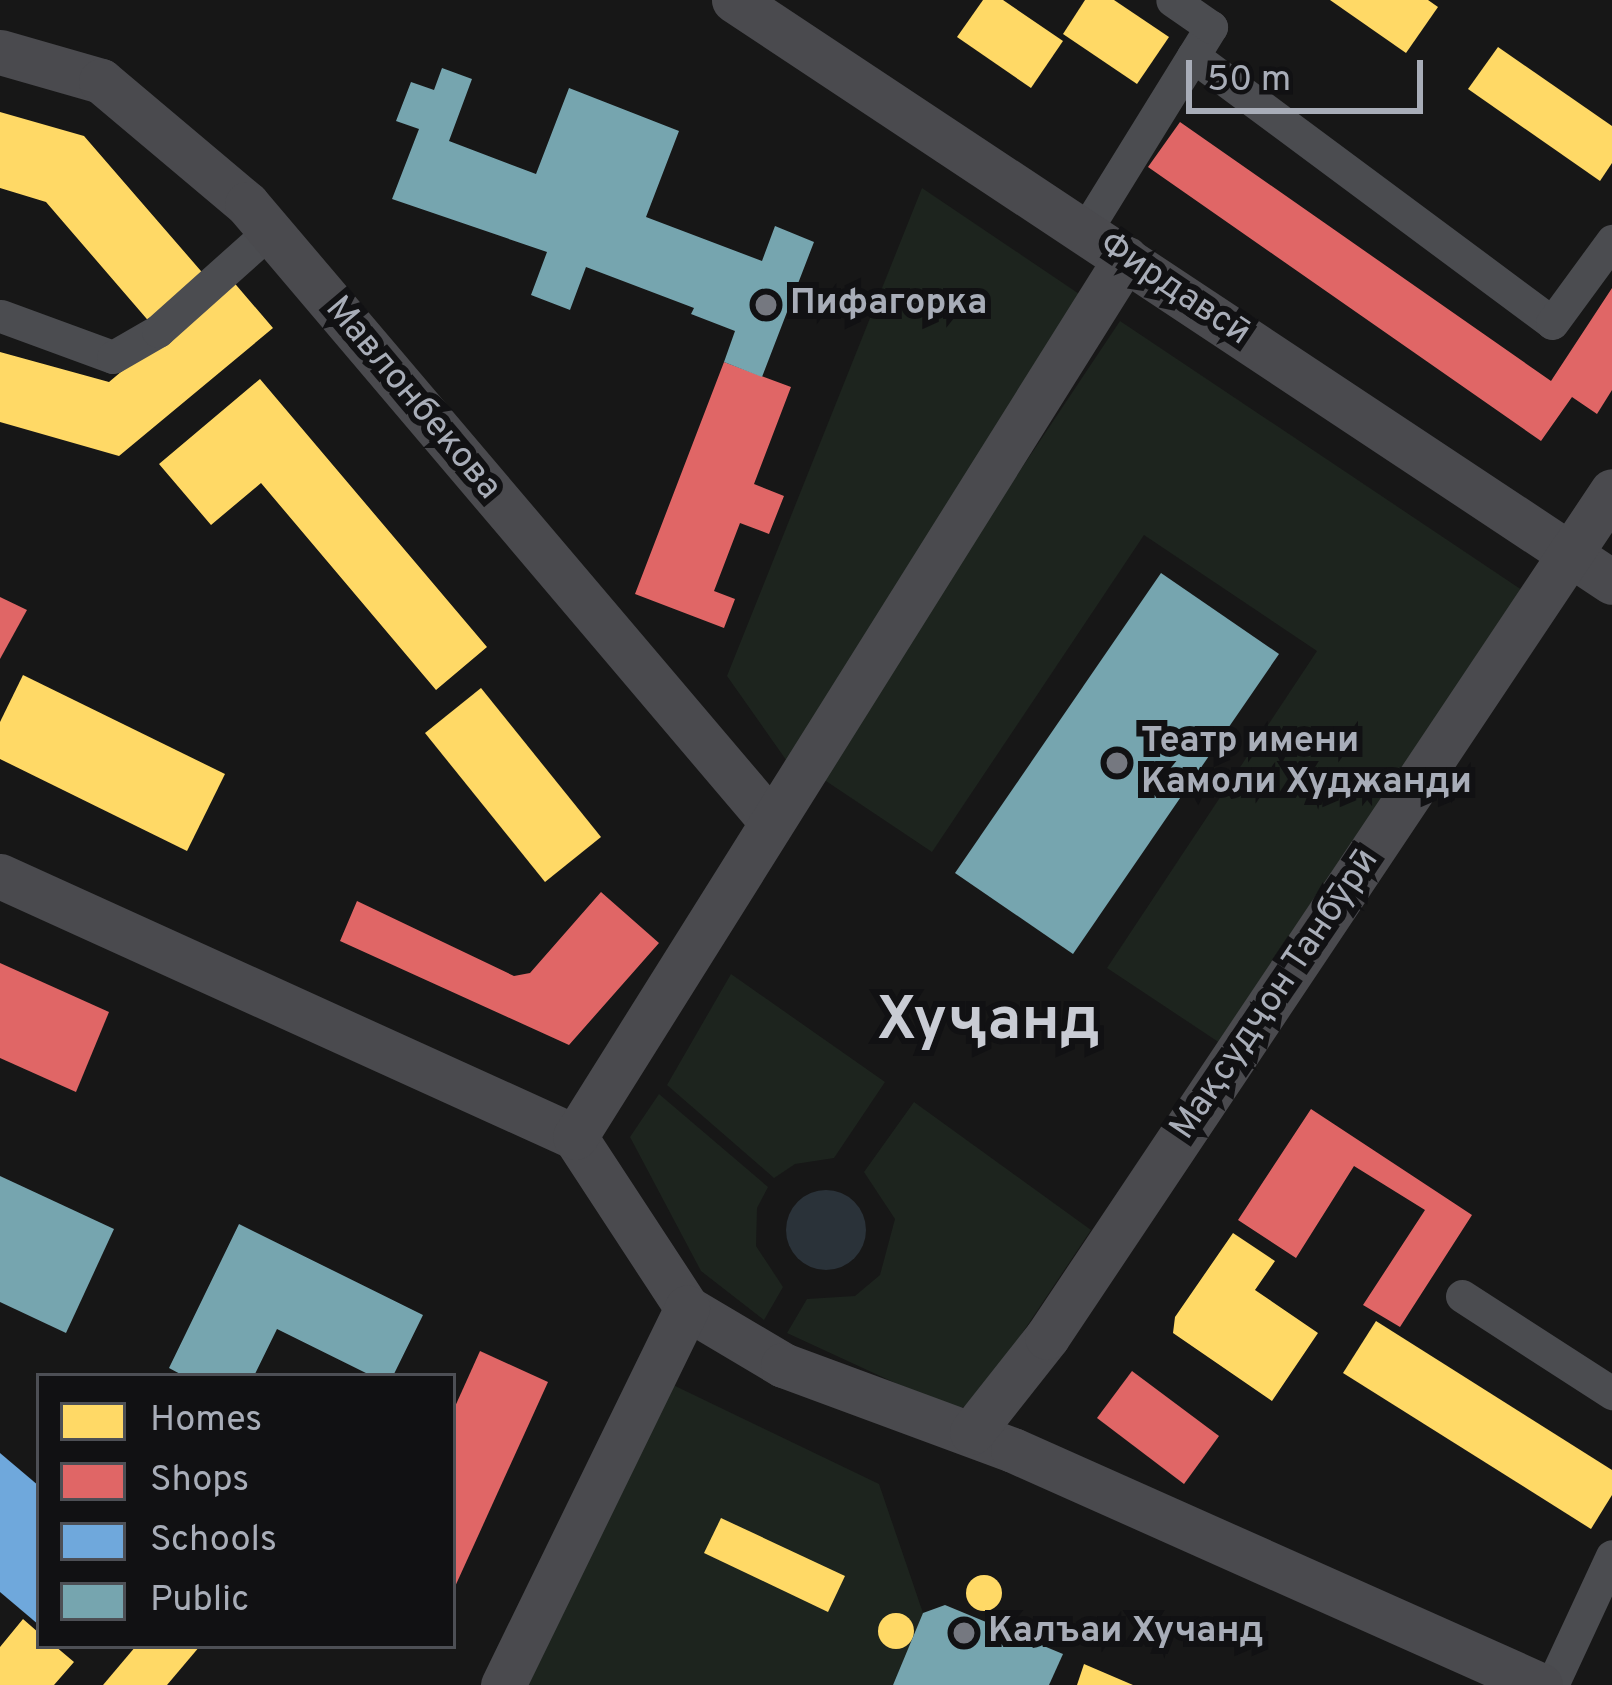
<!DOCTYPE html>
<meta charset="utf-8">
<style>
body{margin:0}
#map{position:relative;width:1612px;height:1685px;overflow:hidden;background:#171717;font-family:Overpass,sans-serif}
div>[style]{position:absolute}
.green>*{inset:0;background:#1d241e}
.water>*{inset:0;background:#2a3239}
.round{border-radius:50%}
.homes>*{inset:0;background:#ffd966}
.shops>*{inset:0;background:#e06666}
.schools>*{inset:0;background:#6fa8dc}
.public>*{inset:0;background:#76a5af}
.street>*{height:33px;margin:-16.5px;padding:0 16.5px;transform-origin:16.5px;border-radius:16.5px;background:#4b4c50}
.secondary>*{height:45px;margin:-22.5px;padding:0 22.5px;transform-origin:22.5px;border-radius:22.5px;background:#4a4a4e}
.dots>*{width:33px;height:33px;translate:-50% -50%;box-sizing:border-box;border:6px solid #111113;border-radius:50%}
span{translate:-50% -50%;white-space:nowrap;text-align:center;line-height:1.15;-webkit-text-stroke:12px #111113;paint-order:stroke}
.street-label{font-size:36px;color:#a8adb8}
.poi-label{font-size:36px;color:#a8adb8;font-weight:700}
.left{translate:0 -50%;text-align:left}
.town-label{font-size:60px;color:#c9ccd4;font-weight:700}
.legend{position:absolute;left:36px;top:1373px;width:420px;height:276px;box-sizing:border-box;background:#111113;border:3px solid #4d4f55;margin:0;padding:15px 21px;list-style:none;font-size:36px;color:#a8adb8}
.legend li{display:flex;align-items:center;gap:24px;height:60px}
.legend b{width:60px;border:3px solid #4d4f55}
.scale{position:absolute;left:1186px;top:60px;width:237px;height:54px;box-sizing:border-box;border:6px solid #a8adb8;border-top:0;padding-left:15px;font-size:36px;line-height:42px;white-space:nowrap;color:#a8adb8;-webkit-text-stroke:9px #111113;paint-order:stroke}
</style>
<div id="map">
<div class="green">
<i style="clip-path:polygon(922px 188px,1100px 308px,796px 774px,727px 676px)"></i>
<i style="clip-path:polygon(1120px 321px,1531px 596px,1229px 1049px,1107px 968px,1317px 651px,1144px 535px,932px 852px,817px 775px)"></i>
<i style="clip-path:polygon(731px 974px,885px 1082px,834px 1158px,795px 1164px,774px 1178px,667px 1085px)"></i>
<i style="clip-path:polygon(659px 1094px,768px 1187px,757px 1208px,756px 1246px,783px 1287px,764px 1320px,701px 1271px,630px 1137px)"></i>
<i style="clip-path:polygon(914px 1102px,1091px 1230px,979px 1398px,956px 1411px,787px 1333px,807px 1299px,855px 1296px,880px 1275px,895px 1219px,864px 1172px)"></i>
<i style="clip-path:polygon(669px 1383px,879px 1484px,923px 1613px,893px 1685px,524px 1685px)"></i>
</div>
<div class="water">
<i class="round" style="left:786px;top:1190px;width:80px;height:80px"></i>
</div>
<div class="homes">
<i style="clip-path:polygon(983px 0,1003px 0,1063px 41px,1031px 88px,957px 37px)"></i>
<i style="clip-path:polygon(1085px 0,1114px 0,1169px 37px,1137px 84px,1063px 34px)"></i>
<i style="clip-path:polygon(1330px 0,1428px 0,1438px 7px,1406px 53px)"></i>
<i style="clip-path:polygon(1498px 47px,1612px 126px,1612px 163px,1600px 181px,1468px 89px)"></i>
<i style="clip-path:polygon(0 112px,84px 136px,207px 278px,152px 325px,46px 202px,0 188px)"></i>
<i style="clip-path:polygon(231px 279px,273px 328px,119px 456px,0 422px,0 352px,109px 382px)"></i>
<i style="clip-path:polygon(260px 379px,487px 647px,436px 690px,261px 483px,211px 525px,159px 464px)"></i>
<i style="clip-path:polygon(23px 675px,225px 774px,187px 851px,0 759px,0 722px)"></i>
<i style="clip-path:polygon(481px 688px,601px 837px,545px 882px,425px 733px)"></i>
<i style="clip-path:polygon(1233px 1233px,1275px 1261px,1255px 1290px,1318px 1333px,1272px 1401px,1173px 1333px,1175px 1317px)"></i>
<i style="clip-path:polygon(1376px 1321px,1612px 1470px,1612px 1495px,1591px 1529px,1343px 1373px)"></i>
<i style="clip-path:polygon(721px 1518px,845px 1576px,828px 1612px,704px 1553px)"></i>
<i class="round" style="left:966px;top:1575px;width:36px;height:36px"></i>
<i class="round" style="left:878px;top:1613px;width:36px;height:36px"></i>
<i style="clip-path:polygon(23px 1619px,39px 1633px,39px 1646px,55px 1646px,74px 1662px,54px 1685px,0 1685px,0 1647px)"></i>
<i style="clip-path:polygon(136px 1646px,200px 1646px,167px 1685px,103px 1685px)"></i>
<i style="clip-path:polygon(1084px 1664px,1133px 1685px,1077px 1685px)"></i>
</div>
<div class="shops">
<i style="clip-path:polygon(1180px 122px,1551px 381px,1612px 288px,1612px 390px,1597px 414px,1572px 397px,1541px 441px,1148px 167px)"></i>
<i style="clip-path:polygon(724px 362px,791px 387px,754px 484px,784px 496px,769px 534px,740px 523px,714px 591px,735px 599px,724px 628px,635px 594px)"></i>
<i style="clip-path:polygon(0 597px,27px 610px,0 659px)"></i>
<i style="clip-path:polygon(601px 892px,659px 943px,569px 1045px,340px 941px,357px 901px,514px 976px,530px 973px)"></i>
<i style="clip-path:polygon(0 963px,109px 1012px,76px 1092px,0 1058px)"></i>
<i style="clip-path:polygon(1311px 1109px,1472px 1215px,1400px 1327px,1363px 1305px,1425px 1210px,1354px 1166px,1296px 1258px,1238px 1220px)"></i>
<i style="clip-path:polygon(480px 1351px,548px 1382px,453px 1591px,453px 1411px)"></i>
<i style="clip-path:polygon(1132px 1371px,1219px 1436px,1184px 1484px,1097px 1418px)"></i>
</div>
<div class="schools">
<i style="clip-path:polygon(0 1453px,39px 1486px,39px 1625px,0 1592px)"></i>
</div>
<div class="public">
<i style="clip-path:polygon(442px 68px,472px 79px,449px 141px,536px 174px,569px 88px,679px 131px,646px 217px,762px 261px,775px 226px,814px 242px,762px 377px,724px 362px,735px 331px,691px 314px,694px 308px,586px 267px,570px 310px,531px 295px,547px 252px,392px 199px,419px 129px,396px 121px,411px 82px,434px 90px)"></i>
<i style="clip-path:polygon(1161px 573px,1279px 654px,1073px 954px,955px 873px)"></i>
<i style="clip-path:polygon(0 1176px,114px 1229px,66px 1333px,0 1302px)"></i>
<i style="clip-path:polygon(239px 1224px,423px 1315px,393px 1376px,372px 1376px,277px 1329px,254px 1376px,184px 1376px,169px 1368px)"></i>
<i style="clip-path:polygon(945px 1605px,1063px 1654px,1049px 1685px,893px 1685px,923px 1613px)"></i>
</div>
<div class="street">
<i style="left:1193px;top:56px;width:447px;rotate:36.6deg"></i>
<i style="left:1552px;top:323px;width:102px;rotate:-53.8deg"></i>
<i style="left:1085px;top:231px;width:240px;rotate:-58.3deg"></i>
<i style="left:1211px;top:27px;width:47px;rotate:-145.3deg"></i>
<i style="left:1px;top:316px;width:119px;rotate:20.1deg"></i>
<i style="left:113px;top:357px;width:52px;rotate:-30deg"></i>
<i style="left:158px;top:331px;width:150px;rotate:-41.8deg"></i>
<i style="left:1462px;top:1296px;width:179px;rotate:32.9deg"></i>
<i style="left:1552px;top:1685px;width:142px;rotate:-65.1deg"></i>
</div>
<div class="secondary">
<i style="left:734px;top:0;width:1053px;rotate:33.54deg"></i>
<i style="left:0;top:52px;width:105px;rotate:16deg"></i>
<i style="left:101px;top:81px;width:191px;rotate:40.1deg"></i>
<i style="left:247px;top:204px;width:807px;rotate:49.68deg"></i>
<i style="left:0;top:876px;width:631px;rotate:24.41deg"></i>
<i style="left:575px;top:1137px;width:204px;rotate:56.8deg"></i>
<i style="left:687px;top:1308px;width:112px;rotate:30.7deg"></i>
<i style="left:783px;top:1365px;width:245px;rotate:20.3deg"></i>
<i style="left:1013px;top:1450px;width:577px;rotate:24.03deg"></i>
<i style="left:575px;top:1137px;width:1037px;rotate:-57.92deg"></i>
<i style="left:972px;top:1432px;width:121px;rotate:-51.7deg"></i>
<i style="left:1047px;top:1337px;width:1017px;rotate:-56.26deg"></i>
<i style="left:503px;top:1685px;width:420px;rotate:-64deg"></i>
</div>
<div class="dots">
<i style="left:766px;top:305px;background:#757880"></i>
<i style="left:1117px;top:763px;background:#757880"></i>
<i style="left:964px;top:1633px;background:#757880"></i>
</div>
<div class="street-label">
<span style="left:1174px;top:290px;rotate:34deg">Фирдавсӣ</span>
<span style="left:412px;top:399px;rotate:50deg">Мавлонбекова</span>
<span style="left:1276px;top:995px;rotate:-56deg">Мақсудҷон Танбӯрӣ</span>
</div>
<div class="poi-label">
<span class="left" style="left:790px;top:305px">Пифагорка</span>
<span class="left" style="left:1141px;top:763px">Театр имени<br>Камоли Худжанди</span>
<span class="left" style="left:988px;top:1633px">Калъаи Хучанд</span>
</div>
<div class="town-label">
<span style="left:988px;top:1023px">Хуҷанд</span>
</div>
<ul class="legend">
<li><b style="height:33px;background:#ffd966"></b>Homes</li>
<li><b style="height:33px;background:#e06666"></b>Shops</li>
<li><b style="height:33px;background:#6fa8dc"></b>Schools</li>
<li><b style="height:33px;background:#76a5af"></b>Public</li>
</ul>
<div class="scale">50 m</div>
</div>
